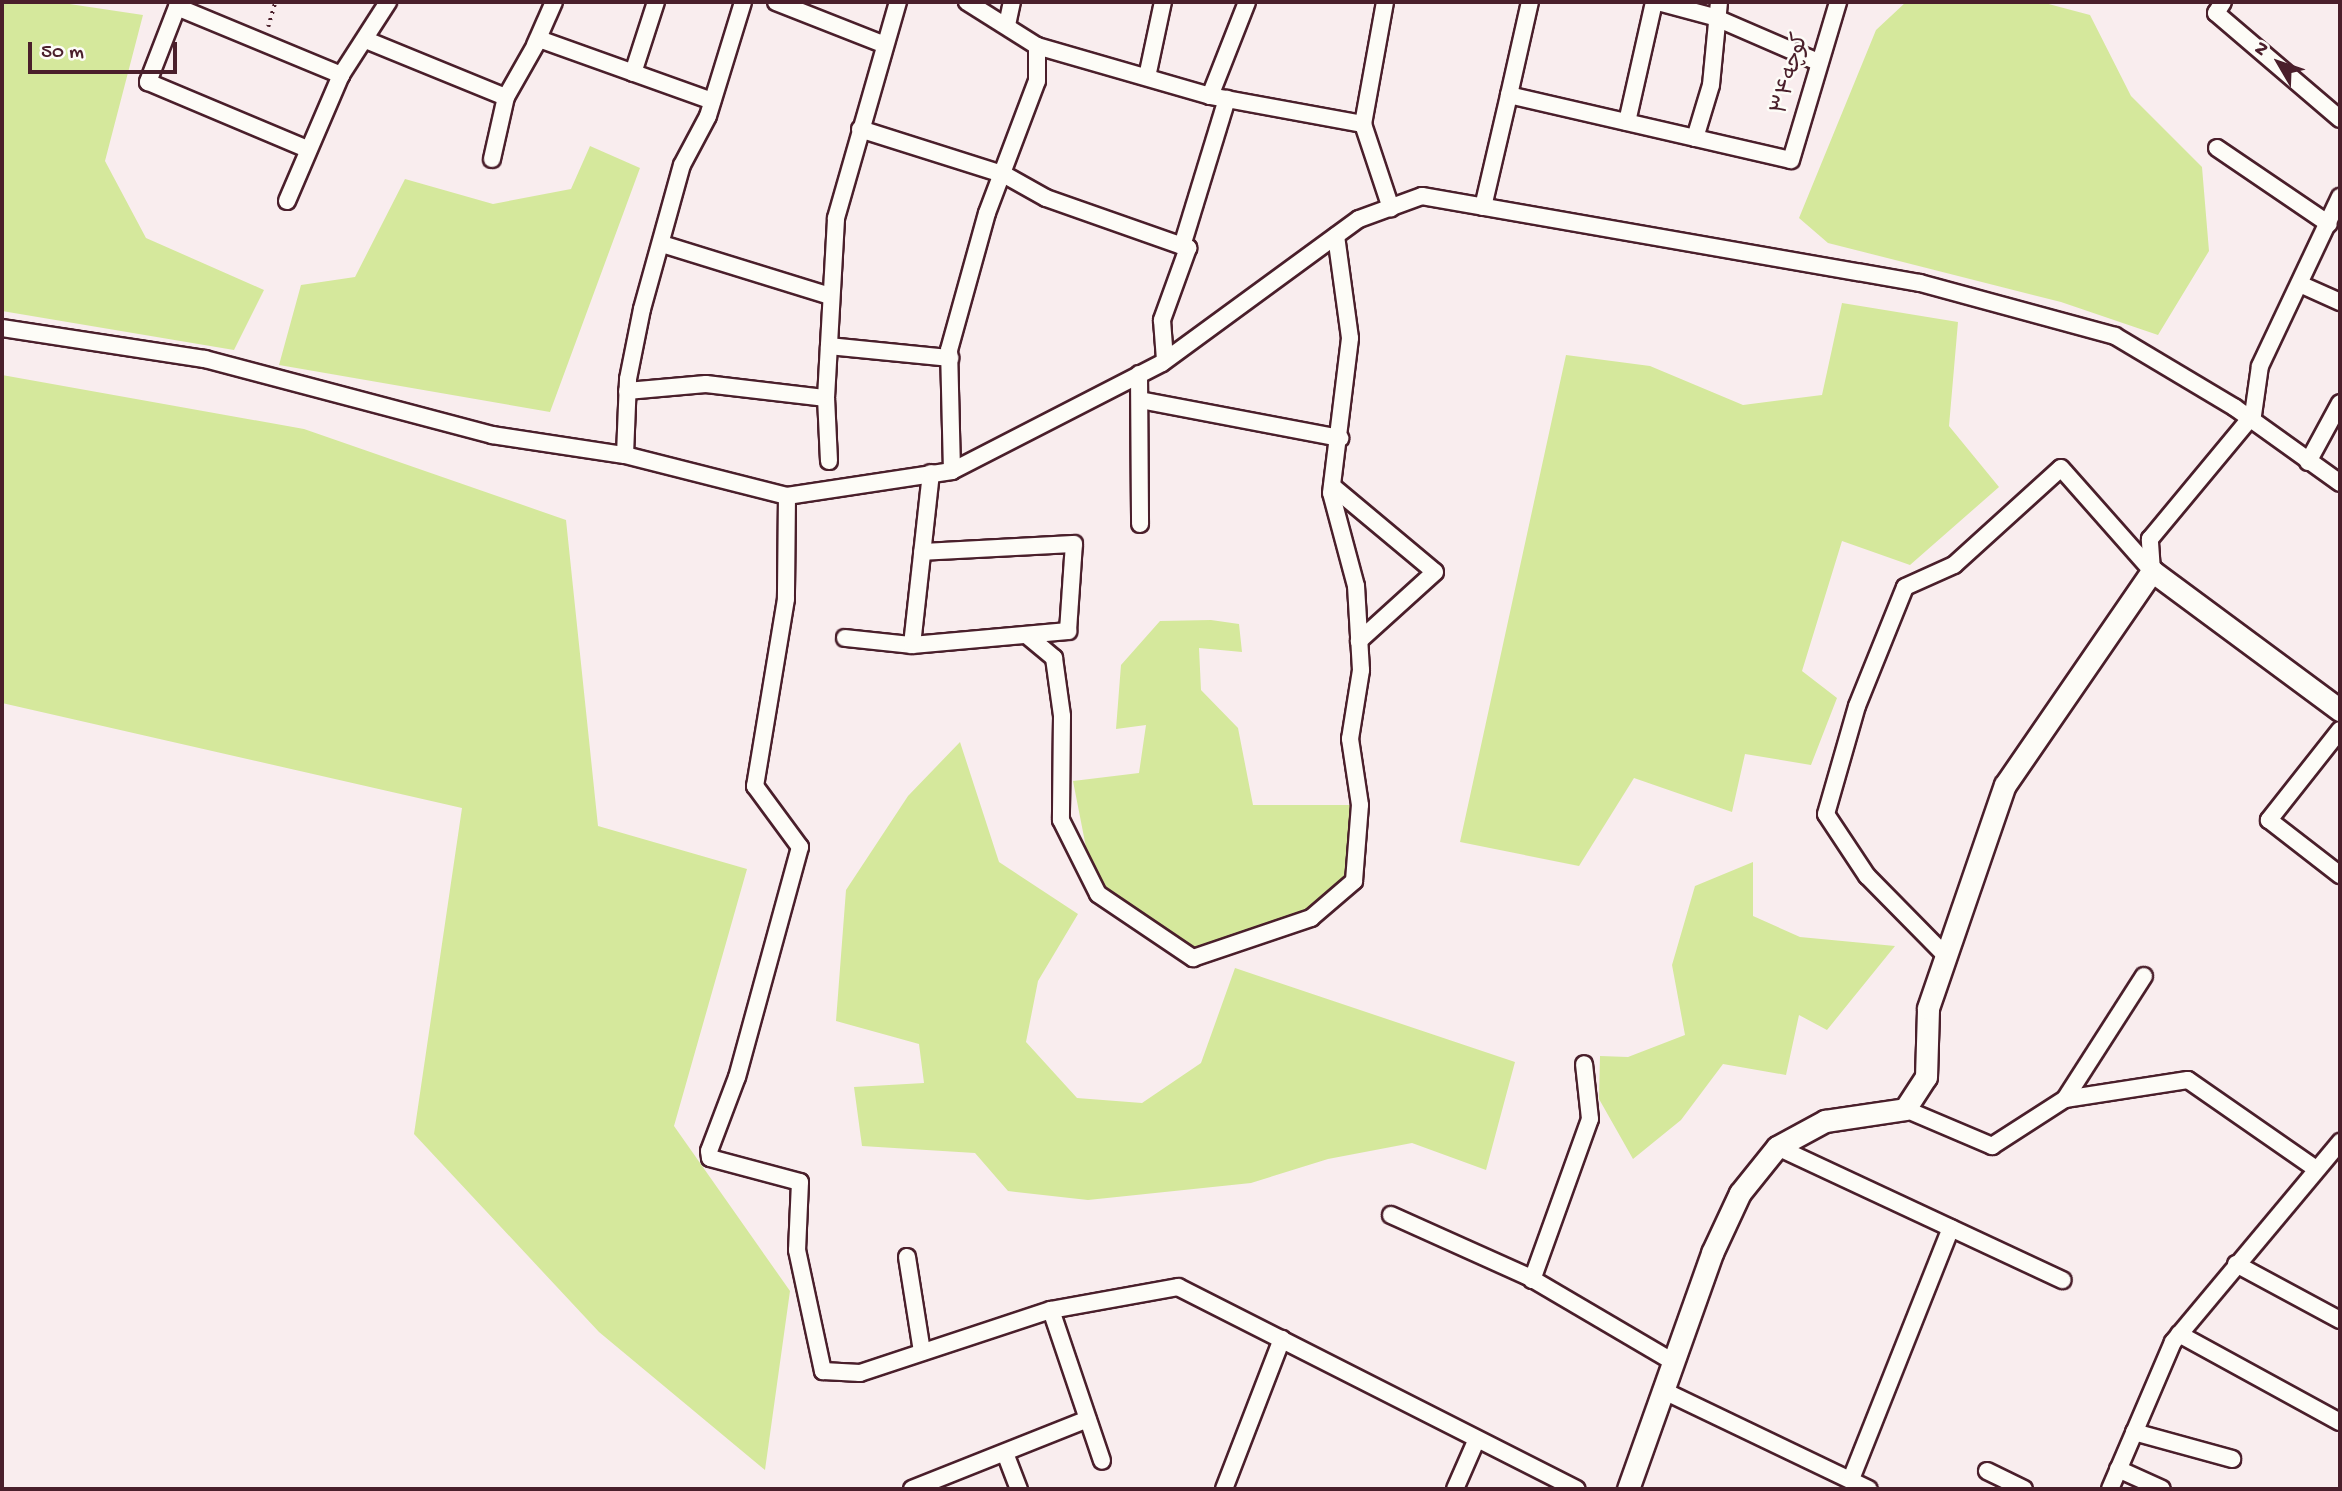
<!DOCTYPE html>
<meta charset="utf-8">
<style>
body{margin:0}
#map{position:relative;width:2342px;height:1491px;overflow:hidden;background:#f9edee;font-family:"Gochi Hand","Playpen Sans Arabic",sans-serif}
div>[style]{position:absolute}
.green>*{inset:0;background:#d5e89c}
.path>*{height:3.5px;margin-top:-1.75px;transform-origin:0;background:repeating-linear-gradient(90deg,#4a1f2b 0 2px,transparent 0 7px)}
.roads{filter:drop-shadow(2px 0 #4a1f2b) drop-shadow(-2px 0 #4a1f2b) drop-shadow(0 2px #4a1f2b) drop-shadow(0 -2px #4a1f2b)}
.street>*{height:16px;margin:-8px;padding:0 8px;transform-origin:8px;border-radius:8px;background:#fdfcf7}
.secondary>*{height:21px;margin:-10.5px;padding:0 10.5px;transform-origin:10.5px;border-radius:10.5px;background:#fdfcf7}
span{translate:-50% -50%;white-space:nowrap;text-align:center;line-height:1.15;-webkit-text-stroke:5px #fdfcf7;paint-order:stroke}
.street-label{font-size:23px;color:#4a1f2b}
.frame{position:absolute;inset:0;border:4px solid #4a1f2b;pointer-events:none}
.north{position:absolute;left:2244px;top:28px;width:70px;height:70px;-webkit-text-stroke:5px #fdfcf7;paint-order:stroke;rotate:309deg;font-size:19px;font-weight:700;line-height:28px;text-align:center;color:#4a1f2b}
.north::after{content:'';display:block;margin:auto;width:24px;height:32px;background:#4a1f2b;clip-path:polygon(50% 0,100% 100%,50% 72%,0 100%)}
.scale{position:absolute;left:28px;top:42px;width:149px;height:32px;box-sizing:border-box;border:4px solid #4a1f2b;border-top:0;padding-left:9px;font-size:21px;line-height:24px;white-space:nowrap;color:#4a1f2b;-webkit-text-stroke:5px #fdfcf7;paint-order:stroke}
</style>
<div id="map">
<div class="green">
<i style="clip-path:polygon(2px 2px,56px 2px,143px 15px,105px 161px,146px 238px,264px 290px,234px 350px,2px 311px)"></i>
<i style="clip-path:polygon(1906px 2px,2041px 2px,2090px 15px,2131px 96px,2202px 167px,2209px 251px,2158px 335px,2061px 302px,1828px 243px,1799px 218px,1876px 30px)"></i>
<i style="clip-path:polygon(590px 146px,640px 168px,550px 412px,279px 365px,301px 285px,355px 277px,405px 179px,493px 204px,571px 189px)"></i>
<i style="clip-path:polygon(1842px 303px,1958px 322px,1949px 426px,1999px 487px,1910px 565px,1842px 541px,1802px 671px,1837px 698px,1811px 765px,1745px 754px,1732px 812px,1634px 778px,1579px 866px,1460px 842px,1566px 355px,1650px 366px,1743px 405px,1822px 395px)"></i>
<i style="clip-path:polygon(2px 375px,304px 429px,566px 520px,598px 826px,747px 869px,674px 1126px,790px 1291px,765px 1470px,599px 1332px,414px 1134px,462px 808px,2px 703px)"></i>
<i style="clip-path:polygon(1211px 620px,1239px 624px,1242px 652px,1199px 648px,1201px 690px,1238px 728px,1253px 805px,1360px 805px,1354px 881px,1311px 918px,1193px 958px,1093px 883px,1073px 781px,1139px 773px,1146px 725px,1116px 729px,1121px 665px,1160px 621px)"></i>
<i style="clip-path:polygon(960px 742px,999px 862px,1078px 914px,1038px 981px,1026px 1042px,1077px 1098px,1142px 1103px,1201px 1063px,1235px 968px,1515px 1062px,1486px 1170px,1412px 1143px,1328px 1159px,1251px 1183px,1088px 1200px,1008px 1191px,975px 1153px,862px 1146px,854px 1087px,924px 1083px,919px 1044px,836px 1021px,846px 890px,908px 796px)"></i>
<i style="clip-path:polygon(1753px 862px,1753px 916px,1800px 937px,1895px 946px,1827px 1030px,1799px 1015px,1786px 1075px,1723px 1064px,1681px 1120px,1633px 1159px,1599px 1099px,1600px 1056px,1628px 1057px,1685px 1035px,1672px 965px,1695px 886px)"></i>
</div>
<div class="path">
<i style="left:268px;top:27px;width:26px;rotate:-74deg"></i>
</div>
<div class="roads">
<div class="street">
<i style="left:179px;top:2px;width:86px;rotate:111.2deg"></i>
<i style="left:148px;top:82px;width:173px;rotate:22.8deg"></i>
<i style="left:776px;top:2px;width:117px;rotate:21.5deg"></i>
<i style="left:1385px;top:2px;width:124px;rotate:100.2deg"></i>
<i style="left:1363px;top:124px;width:89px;rotate:71.6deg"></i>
<i style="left:1658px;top:2px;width:58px;rotate:15deg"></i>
<i style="left:1714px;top:17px;width:113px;rotate:23.4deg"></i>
<i style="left:2223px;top:2px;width:13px;rotate:122deg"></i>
<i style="left:2216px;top:13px;width:163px;rotate:40.5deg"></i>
<i style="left:177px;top:7px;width:178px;rotate:22.5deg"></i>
<i style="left:1007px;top:25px;width:24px;rotate:-78deg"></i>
<i style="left:366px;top:40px;width:151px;rotate:22.2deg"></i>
<i style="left:506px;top:97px;width:67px;rotate:-60.4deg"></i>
<i style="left:539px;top:39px;width:184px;rotate:19.7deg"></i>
<i style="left:535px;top:45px;width:47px;rotate:-66.2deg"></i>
<i style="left:1037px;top:46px;width:180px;rotate:16.1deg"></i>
<i style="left:1210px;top:96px;width:156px;rotate:10.4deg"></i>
<i style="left:633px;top:73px;width:75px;rotate:-72.1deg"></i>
<i style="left:1147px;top:77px;width:77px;rotate:-78deg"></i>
<i style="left:1509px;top:95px;width:95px;rotate:-77.3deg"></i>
<i style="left:1210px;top:96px;width:101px;rotate:-68.5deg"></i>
<i style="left:1627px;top:122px;width:123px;rotate:-77.3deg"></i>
<i style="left:860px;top:129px;width:152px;rotate:17.6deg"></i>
<i style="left:1005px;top:175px;width:47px;rotate:29.3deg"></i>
<i style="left:1046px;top:198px;width:151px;rotate:19.4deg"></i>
<i style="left:1188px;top:248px;width:77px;rotate:109.9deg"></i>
<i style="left:1162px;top:320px;width:40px;rotate:85.7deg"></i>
<i style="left:1695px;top:138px;width:55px;rotate:-73.2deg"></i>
<i style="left:1711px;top:85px;width:83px;rotate:-84.5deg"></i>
<i style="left:2217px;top:148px;width:135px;rotate:34.2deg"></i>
<i style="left:492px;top:159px;width:64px;rotate:-77.3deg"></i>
<i style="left:287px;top:201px;width:137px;rotate:-66.8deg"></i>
<i style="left:341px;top:75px;width:87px;rotate:-57.2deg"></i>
<i style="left:1483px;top:207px;width:115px;rotate:-76.9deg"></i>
<i style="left:1509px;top:95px;width:289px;rotate:13deg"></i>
<i style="left:1791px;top:160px;width:165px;rotate:-73.4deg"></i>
<i style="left:662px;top:244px;width:176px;rotate:17.2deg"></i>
<i style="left:1182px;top:246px;width:154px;rotate:-73deg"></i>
<i style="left:2302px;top:285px;width:42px;rotate:24.1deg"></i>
<i style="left:2px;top:328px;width:205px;rotate:8.7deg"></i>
<i style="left:205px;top:359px;width:297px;rotate:14.8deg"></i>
<i style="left:492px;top:435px;width:134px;rotate:8.6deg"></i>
<i style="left:625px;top:455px;width:167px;rotate:14.2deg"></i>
<i style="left:787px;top:496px;width:167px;rotate:-8.6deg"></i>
<i style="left:952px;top:471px;width:236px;rotate:-27.2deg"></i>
<i style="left:1162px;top:363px;width:244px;rotate:-36.2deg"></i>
<i style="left:1359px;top:219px;width:67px;rotate:-20.1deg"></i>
<i style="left:1422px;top:196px;width:506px;rotate:9.91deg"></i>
<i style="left:1920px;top:283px;width:202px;rotate:15.2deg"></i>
<i style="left:2115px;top:336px;width:139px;rotate:30.8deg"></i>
<i style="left:2234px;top:407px;width:130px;rotate:35.6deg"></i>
<i style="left:829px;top:346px;width:122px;rotate:5.7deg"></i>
<i style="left:1139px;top:374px;width:150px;rotate:89.6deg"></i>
<i style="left:627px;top:391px;width:79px;rotate:-5.1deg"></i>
<i style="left:706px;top:384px;width:121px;rotate:6.7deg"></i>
<i style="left:1140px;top:400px;width:204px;rotate:10.8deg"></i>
<i style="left:625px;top:455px;width:76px;rotate:-87.7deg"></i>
<i style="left:628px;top:379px;width:71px;rotate:-78.7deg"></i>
<i style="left:642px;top:309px;width:149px;rotate:-74.5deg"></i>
<i style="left:682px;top:165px;width:55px;rotate:-62deg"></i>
<i style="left:708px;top:116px;width:119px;rotate:-72.9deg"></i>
<i style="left:829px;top:461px;width:63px;rotate:-92.7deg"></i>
<i style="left:826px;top:398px;width:180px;rotate:-86.8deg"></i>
<i style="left:836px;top:218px;width:225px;rotate:-74deg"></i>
<i style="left:2308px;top:462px;width:67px;rotate:-61.5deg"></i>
<i style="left:952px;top:471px;width:121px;rotate:-91.4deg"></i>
<i style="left:949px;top:350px;width:142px;rotate:-74.5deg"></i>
<i style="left:987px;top:213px;width:141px;rotate:-69.3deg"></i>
<i style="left:1037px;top:81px;width:35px;rotate:-90deg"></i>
<i style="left:1037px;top:46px;width:83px;rotate:-147.8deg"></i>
<i style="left:1332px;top:486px;width:134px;rotate:39.9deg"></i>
<i style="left:1435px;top:572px;width:103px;rotate:137.8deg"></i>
<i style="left:787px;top:496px;width:103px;rotate:90.6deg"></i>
<i style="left:786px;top:599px;width:190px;rotate:99.4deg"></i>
<i style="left:755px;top:786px;width:76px;rotate:53.6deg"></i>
<i style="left:800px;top:847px;width:238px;rotate:105.3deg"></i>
<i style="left:737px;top:1077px;width:79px;rotate:110.7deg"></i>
<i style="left:709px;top:1151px;width:7px;rotate:82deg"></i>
<i style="left:710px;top:1158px;width:93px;rotate:14.9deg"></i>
<i style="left:800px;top:1182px;width:68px;rotate:92.5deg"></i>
<i style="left:797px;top:1250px;width:124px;rotate:77.9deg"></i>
<i style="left:823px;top:1371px;width:37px;rotate:3deg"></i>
<i style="left:860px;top:1373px;width:201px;rotate:-18.3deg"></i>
<i style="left:1051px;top:1310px;width:129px;rotate:-10.3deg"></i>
<i style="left:1178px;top:1287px;width:447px;rotate:26.9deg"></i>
<i style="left:1029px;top:637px;width:33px;rotate:40deg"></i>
<i style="left:1054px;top:658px;width:59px;rotate:82.1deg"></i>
<i style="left:1062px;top:716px;width:104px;rotate:90.6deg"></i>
<i style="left:1061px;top:820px;width:83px;rotate:63.4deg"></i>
<i style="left:1098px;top:894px;width:115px;rotate:34deg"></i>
<i style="left:1193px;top:958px;width:125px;rotate:-18.7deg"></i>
<i style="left:1311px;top:918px;width:57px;rotate:-40.7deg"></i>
<i style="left:1354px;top:881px;width:76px;rotate:-85.5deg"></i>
<i style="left:1360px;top:805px;width:67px;rotate:-98.6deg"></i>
<i style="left:1350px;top:739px;width:70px;rotate:-80.9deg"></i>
<i style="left:1361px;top:670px;width:84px;rotate:-93.4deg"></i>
<i style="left:1356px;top:586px;width:96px;rotate:-105deg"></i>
<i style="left:1331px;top:493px;width:156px;rotate:-83deg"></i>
<i style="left:1350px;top:338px;width:103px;rotate:-97.8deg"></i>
<i style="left:845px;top:638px;width:67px;rotate:6deg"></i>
<i style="left:912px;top:645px;width:173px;rotate:-83.7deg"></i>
<i style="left:912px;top:645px;width:157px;rotate:-5.1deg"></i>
<i style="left:1068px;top:631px;width:87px;rotate:-86.1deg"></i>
<i style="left:1074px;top:544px;width:152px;rotate:177deg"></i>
<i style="left:2340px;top:730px;width:115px;rotate:128.3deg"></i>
<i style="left:2269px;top:820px;width:90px;rotate:37.8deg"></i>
<i style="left:1945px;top:955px;width:111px;rotate:-134.6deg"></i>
<i style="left:1867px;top:876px;width:74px;rotate:-123.5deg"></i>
<i style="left:1826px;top:814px;width:112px;rotate:-74deg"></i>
<i style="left:1857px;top:706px;width:128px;rotate:-68deg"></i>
<i style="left:1905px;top:587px;width:54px;rotate:-24.2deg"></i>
<i style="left:1954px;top:565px;width:144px;rotate:-42.2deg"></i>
<i style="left:2061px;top:468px;width:137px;rotate:48.5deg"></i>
<i style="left:2152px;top:571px;width:32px;rotate:-94deg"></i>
<i style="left:2150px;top:539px;width:161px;rotate:-50.3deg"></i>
<i style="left:2253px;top:415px;width:49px;rotate:-81.9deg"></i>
<i style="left:2260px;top:366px;width:187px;rotate:-64.7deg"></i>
<i style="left:2065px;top:1099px;width:146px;rotate:-57.3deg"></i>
<i style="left:1905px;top:1109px;width:95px;rotate:23deg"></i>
<i style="left:1992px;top:1146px;width:87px;rotate:-32.8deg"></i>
<i style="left:2065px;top:1099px;width:124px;rotate:-8.8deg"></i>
<i style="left:2188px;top:1080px;width:156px;rotate:34.8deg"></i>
<i style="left:1777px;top:1147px;width:315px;rotate:25deg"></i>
<i style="left:1391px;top:1215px;width:149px;rotate:24.2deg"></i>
<i style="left:1527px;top:1276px;width:168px;rotate:30.4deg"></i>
<i style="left:907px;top:1257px;width:96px;rotate:81deg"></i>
<i style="left:2236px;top:1264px;width:118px;rotate:28.3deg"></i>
<i style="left:1532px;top:1280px;width:171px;rotate:-70.2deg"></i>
<i style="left:1590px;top:1119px;width:55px;rotate:-96.2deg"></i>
<i style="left:1051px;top:1310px;width:159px;rotate:71.3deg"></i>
<i style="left:2179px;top:1334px;width:183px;rotate:28.7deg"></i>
<i style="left:1662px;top:1390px;width:229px;rotate:25.6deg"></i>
<i style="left:2134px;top:1432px;width:102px;rotate:15.4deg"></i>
<i style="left:1005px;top:1453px;width:39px;rotate:69deg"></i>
<i style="left:2118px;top:1469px;width:48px;rotate:24.4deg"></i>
<i style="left:1987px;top:1471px;width:41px;rotate:25.9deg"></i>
<i style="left:1851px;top:1479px;width:270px;rotate:-68.3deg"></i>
<i style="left:912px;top:1489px;width:189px;rotate:-21.7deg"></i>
<i style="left:1224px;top:1489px;width:161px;rotate:-68.9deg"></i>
<i style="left:1455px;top:1489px;width:52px;rotate:-66.4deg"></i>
<i style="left:2110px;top:1489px;width:160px;rotate:-66.8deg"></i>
<i style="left:2173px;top:1342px;width:261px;rotate:-50.1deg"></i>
</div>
<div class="secondary">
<i style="left:1628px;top:1489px;width:251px;rotate:-70.4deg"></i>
<i style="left:1712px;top:1253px;width:66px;rotate:-65deg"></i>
<i style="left:1740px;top:1193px;width:59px;rotate:-51.2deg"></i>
<i style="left:1777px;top:1147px;width:55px;rotate:-28.4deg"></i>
<i style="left:1825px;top:1121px;width:81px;rotate:-8.5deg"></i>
<i style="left:1905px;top:1109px;width:38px;rotate:-57deg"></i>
<i style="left:1926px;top:1077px;width:69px;rotate:-88.3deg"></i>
<i style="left:1928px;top:1008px;width:236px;rotate:-71deg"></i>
<i style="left:2005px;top:785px;width:260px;rotate:-55.5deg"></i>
<i style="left:2152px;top:571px;width:234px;rotate:36.5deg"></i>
</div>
</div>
<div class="street-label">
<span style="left:1792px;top:74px;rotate:-74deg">کوچه۳۴</span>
</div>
<div class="frame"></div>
<div class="north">N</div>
<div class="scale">50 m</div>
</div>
